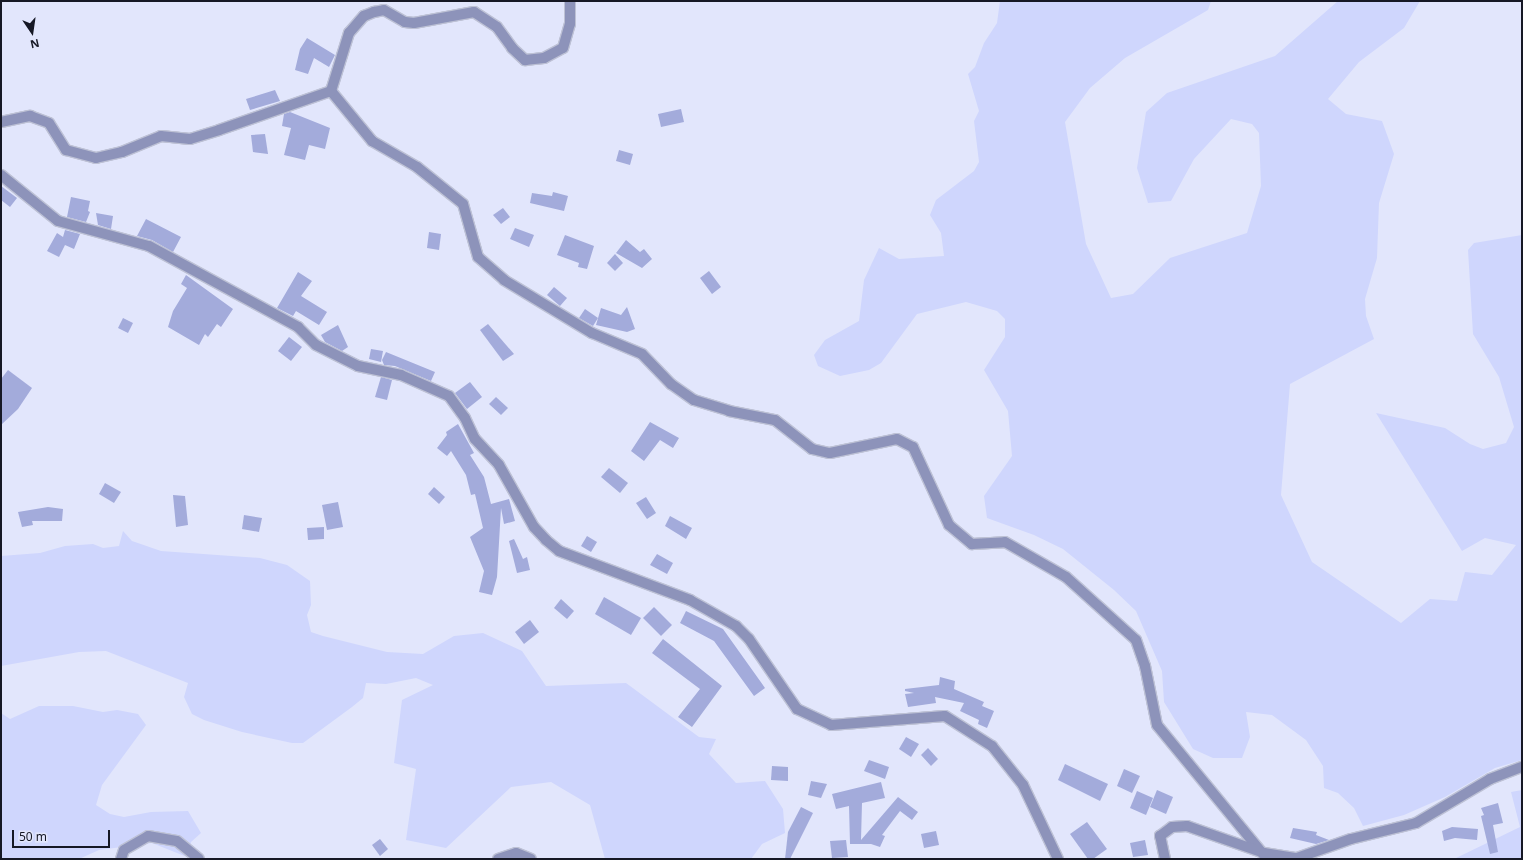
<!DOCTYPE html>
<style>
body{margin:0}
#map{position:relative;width:1523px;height:860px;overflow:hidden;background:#e2e6fc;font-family:"Noto Sans",sans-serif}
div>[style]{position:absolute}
.green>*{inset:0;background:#cfd6fd}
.building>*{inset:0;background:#a3abdb}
.roads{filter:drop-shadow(1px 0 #bdc1d5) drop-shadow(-1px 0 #bdc1d5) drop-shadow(0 1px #bdc1d5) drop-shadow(0 -1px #bdc1d5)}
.street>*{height:10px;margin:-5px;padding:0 5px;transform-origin:5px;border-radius:5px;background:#8d93ba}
span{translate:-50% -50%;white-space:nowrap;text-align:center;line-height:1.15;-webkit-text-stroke:3px #e2e6fc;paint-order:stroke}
.frame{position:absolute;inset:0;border:2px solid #161825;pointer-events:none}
.north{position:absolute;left:12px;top:12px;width:40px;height:40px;-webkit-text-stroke:3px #e2e6fc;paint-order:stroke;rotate:167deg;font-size:11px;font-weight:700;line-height:16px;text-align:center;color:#161825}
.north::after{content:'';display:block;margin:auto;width:14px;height:18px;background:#161825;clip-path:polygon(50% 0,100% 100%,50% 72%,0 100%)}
.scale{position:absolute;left:12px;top:830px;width:98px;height:18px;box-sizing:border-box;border:2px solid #161825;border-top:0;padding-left:5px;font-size:12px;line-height:14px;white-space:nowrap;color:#161825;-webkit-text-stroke:3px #e2e6fc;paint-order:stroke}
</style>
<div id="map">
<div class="green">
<i style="clip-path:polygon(1000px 1px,1211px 1px,1208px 10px,1125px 58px,1090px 88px,1065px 122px,1086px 244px,1111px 298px,1133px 294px,1170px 258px,1247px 233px,1261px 186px,1259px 133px,1252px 124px,1231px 119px,1194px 159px,1171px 201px,1148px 203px,1137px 168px,1146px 112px,1167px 93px,1275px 56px,1338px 1px,1420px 1px,1404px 28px,1359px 62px,1328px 99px,1346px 114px,1382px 121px,1394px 154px,1379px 203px,1377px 258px,1365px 299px,1366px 316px,1374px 339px,1290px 384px,1281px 495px,1312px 562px,1401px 623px,1430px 599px,1457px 601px,1465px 572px,1492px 575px,1516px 545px,1485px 538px,1462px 551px,1376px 413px,1445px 428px,1470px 444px,1483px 449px,1506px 443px,1514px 427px,1499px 377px,1473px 334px,1468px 250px,1474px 243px,1522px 235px,1522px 760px,1495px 768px,1445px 797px,1404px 815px,1363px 826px,1354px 808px,1338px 793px,1324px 788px,1323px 766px,1306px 740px,1272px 715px,1246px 712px,1250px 737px,1242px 758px,1213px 758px,1193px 749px,1164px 702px,1162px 671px,1136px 611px,1114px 590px,1063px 549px,1034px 535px,987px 518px,984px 496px,1012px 456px,1008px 411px,984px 370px,1005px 337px,1005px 319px,997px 311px,966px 302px,917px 314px,881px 363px,869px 370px,840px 376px,818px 366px,814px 355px,825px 340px,859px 321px,864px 280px,879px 248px,899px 259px,944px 256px,941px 233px,930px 215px,936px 200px,974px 171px,979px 162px,974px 121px,979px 111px,968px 74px,975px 67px,984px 43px,997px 23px)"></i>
<i style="clip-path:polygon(123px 531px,132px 541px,161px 551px,260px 558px,287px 565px,310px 581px,311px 605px,307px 615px,311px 632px,323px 636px,387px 652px,423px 654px,454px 636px,483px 633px,522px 651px,546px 686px,626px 683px,699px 737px,716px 739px,709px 754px,736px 783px,765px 781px,783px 809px,785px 833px,762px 844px,751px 859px,605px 859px,590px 805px,551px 782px,511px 787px,446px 848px,406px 840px,416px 769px,394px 763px,402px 700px,433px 685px,416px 678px,386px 684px,366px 683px,363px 698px,352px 707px,303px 743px,292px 743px,242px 732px,204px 720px,192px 714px,184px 697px,188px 683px,106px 651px,79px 652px,1px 666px,1px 556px,40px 553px,65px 546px,93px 544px,103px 548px,119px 546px)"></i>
<i style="clip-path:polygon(39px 706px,73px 706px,103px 712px,117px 710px,138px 714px,146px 725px,102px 785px,96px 805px,110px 814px,124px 817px,151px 812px,188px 811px,201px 833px,191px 842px,187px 857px,152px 843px,99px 850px,79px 859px,1px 859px,1px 713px,10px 719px)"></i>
<i style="clip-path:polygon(1522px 790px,1522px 859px,1454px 859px,1520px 827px,1511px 792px)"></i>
</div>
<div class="building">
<i style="clip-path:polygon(307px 38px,335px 55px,329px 67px,314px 58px,308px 74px,295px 70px,300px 49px)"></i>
<i style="clip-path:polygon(275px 90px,280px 101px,250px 110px,246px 99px)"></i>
<i style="clip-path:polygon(681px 109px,684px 122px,661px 127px,658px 114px)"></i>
<i style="clip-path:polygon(290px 112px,330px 128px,325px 149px,309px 145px,305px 160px,284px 155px,291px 128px,282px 126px,284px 114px)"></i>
<i style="clip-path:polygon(265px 134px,268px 154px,253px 152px,251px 135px)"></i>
<i style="clip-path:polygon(619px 150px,633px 154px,630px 165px,616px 161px)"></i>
<i style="clip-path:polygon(1px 186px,17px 198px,10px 207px,1px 200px)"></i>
<i style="clip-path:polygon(553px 192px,568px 196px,564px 211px,530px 203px,532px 193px,552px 196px)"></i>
<i style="clip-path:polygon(71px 197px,90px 201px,88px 211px,90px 212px,86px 222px,67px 217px)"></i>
<i style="clip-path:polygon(503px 208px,510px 217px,501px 224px,493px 215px)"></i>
<i style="clip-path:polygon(96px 213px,113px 216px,111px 229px,98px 225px)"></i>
<i style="clip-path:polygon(146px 219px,181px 237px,173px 252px,152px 240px,137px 236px)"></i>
<i style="clip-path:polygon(515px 228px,534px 235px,529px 247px,510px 239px)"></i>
<i style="clip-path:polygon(65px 230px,80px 234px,74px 249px,65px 245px,59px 257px,47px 251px,57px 233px,63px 237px)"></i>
<i style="clip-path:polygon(429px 232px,441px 234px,439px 250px,427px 248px)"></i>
<i style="clip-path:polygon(565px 235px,594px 246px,587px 269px,578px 267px,579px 263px,557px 255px)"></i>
<i style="clip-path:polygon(626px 240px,640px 252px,644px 249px,652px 259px,642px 268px,616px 253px)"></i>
<i style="clip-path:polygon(615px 254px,623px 263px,615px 271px,607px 263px)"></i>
<i style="clip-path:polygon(709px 271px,721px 287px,712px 294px,700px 278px)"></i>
<i style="clip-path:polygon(298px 272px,312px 281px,301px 296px,327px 312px,319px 325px,296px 311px,293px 316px,277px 308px)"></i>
<i style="clip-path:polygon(186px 275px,233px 309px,221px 327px,217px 324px,208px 337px,205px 334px,199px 345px,168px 327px,173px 311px,187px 288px,181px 284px)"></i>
<i style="clip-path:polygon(554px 287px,567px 298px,560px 306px,547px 295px)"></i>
<i style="clip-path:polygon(627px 307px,635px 329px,627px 332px,596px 325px,601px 308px,621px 315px)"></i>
<i style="clip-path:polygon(585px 309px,598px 318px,593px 326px,579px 318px)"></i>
<i style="clip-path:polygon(123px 318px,133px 323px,128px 333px,118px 328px)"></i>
<i style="clip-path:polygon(488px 324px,514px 354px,503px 361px,480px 330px)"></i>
<i style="clip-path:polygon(338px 325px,348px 347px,342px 351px,325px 342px,321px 335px)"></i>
<i style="clip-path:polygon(289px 337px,302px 347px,291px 361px,278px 351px)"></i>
<i style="clip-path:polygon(371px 349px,383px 351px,381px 362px,369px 359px)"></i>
<i style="clip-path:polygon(386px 352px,435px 372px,431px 381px,395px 366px,384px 365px,382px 360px)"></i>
<i style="clip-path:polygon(8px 370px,32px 388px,18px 409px,1px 425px,1px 379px)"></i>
<i style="clip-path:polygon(381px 377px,392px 380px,387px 400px,375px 397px)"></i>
<i style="clip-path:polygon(470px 382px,482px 397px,467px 409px,455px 393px)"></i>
<i style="clip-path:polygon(496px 397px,508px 408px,501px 415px,489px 404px)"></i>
<i style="clip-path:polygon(650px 422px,679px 438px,673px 448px,660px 440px,644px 461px,631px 451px)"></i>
<i style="clip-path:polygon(458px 424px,474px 453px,470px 455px,484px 477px,491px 504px,509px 499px,515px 521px,504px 524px,501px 508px,497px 577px,492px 595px,479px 592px,484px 571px,470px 537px,483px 528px,475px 494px,471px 495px,466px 475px,451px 451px,447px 456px,437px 448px,447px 435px,446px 432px)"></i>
<i style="clip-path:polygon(609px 468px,628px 483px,620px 493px,601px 477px)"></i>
<i style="clip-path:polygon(105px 483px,121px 492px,114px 503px,99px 494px)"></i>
<i style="clip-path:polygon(434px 487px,445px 497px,439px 504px,428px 494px)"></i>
<i style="clip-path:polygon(173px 495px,185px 496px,188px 525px,176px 527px)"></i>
<i style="clip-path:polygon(646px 497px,656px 513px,647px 519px,636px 503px)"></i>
<i style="clip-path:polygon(338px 502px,343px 527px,327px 530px,322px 505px)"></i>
<i style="clip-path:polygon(48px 507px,63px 509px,62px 521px,32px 521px,33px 525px,22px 527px,18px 512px)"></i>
<i style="clip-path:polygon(244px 515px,262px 518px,259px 532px,242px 529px)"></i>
<i style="clip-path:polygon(670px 516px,692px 528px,686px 539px,665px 526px)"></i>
<i style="clip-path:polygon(324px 527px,324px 539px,308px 540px,307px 528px)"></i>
<i style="clip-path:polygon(587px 536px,597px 542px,591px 552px,581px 546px)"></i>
<i style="clip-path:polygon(514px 539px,523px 559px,527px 557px,530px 570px,517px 573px,509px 541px)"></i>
<i style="clip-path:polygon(657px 554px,673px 563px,667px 574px,650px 565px)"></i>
<i style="clip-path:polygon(604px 597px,641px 618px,631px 635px,595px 614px)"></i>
<i style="clip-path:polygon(561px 599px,574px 611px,567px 619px,554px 608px)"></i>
<i style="clip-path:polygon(654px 607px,672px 625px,661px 636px,643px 618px)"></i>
<i style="clip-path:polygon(686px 611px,723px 629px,765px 688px,754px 696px,714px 641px,680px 623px)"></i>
<i style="clip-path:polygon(530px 620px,539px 632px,524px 644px,515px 632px)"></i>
<i style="clip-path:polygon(663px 639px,722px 686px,692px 727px,678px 717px,700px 689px,652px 653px)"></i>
<i style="clip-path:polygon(940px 677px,955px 681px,954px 689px,984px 702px,982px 706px,994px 711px,987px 728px,978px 724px,979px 720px,960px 711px,964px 703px,935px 697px,936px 703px,908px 707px,905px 694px,914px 693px,905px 691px,905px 689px,939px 685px)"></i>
<i style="clip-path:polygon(906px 737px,919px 744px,911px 757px,899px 749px)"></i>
<i style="clip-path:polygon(928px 748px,938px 759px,931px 766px,921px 755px)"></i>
<i style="clip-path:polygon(869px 760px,889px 767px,885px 779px,864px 771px)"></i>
<i style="clip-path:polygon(1065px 764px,1108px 784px,1100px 801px,1058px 780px)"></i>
<i style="clip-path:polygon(772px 766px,788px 767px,788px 781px,771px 780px)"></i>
<i style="clip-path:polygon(1124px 769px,1140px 776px,1132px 793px,1117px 786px)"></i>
<i style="clip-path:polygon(811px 781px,827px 784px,821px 798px,808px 795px)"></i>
<i style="clip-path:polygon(881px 782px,885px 798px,862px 803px,861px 840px,898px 797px,918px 812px,912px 820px,900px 811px,882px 835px,885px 836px,880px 847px,871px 844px,850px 844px,849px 806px,836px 809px,832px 794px)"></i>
<i style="clip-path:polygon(1157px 790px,1173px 797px,1166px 814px,1150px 807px)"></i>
<i style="clip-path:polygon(1137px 791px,1153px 798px,1146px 815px,1130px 808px)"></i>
<i style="clip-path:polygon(1498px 803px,1503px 823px,1493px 825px,1498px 852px,1490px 854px,1481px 816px,1484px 815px,1481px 808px)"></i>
<i style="clip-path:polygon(801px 807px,813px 813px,790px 859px,785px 859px,788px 832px)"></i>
<i style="clip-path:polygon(1087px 822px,1107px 849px,1093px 859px,1088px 859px,1070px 834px)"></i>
<i style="clip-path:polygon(1452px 827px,1478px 829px,1477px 840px,1455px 838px,1444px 841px,1442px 831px)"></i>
<i style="clip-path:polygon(1293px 828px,1317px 832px,1316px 835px,1329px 840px,1316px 844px,1290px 838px)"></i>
<i style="clip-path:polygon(936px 831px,939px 845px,924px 848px,921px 834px)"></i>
<i style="clip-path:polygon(380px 839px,388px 849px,380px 856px,372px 845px)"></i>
<i style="clip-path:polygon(846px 840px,848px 857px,832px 858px,830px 841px)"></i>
<i style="clip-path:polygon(1145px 840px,1148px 855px,1133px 857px,1130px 843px)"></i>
</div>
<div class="roads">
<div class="street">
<i style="left:331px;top:91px;width:65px;rotate:50.6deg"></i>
<i style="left:372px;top:141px;width:52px;rotate:30deg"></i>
<i style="left:417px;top:167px;width:59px;rotate:38.8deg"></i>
<i style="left:463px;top:204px;width:55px;rotate:74.2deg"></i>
<i style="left:478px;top:257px;width:35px;rotate:41deg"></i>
<i style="left:504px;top:280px;width:103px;rotate:31.1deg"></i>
<i style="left:592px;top:333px;width:54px;rotate:22.8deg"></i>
<i style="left:642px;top:354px;width:42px;rotate:46deg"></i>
<i style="left:671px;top:384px;width:28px;rotate:35deg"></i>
<i style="left:694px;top:400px;width:37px;rotate:17deg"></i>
<i style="left:729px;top:411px;width:47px;rotate:11.1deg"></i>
<i style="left:775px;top:420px;width:47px;rotate:38.1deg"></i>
<i style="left:812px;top:449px;width:18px;rotate:13deg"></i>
<i style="left:830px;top:453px;width:68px;rotate:-11.8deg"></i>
<i style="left:897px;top:439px;width:18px;rotate:27deg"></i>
<i style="left:913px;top:447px;width:86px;rotate:65.2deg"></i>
<i style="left:949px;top:525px;width:30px;rotate:40deg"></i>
<i style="left:972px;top:544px;width:33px;rotate:-3deg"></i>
<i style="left:1005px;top:542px;width:70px;rotate:29.8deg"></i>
<i style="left:1066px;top:577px;width:94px;rotate:42deg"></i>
<i style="left:1136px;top:640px;width:28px;rotate:71deg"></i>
<i style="left:1145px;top:666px;width:60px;rotate:78.5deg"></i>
<i style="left:1157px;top:725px;width:173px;rotate:50.6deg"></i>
<i style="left:331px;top:91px;width:61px;rotate:-72.8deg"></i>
<i style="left:349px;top:33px;width:23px;rotate:-49deg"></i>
<i style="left:364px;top:16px;width:11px;rotate:-22deg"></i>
<i style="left:374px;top:12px;width:10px;rotate:-11deg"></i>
<i style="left:384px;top:10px;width:24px;rotate:30deg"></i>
<i style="left:405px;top:22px;width:9px;rotate:6deg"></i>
<i style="left:414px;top:23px;width:61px;rotate:-10.4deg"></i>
<i style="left:474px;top:12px;width:27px;rotate:33deg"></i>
<i style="left:497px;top:27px;width:26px;rotate:54deg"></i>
<i style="left:512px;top:48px;width:18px;rotate:43deg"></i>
<i style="left:525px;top:60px;width:19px;rotate:-6deg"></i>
<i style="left:544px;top:58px;width:21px;rotate:-28deg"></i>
<i style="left:563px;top:48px;width:25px;rotate:-74deg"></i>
<i style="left:570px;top:24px;width:23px;rotate:-90deg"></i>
<i style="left:1px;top:122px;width:30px;rotate:-12deg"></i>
<i style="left:30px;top:116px;width:20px;rotate:20deg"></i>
<i style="left:49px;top:123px;width:32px;rotate:58deg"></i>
<i style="left:66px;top:150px;width:31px;rotate:15deg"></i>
<i style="left:96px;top:158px;width:27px;rotate:-13deg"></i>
<i style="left:122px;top:152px;width:42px;rotate:-22.3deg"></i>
<i style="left:161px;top:136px;width:29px;rotate:6deg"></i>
<i style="left:190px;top:139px;width:30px;rotate:-17deg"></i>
<i style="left:219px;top:130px;width:119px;rotate:-19.2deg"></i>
<i style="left:1px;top:175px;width:73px;rotate:38.9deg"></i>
<i style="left:58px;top:221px;width:94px;rotate:15.4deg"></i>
<i style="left:149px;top:246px;width:170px;rotate:28.5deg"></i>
<i style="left:298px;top:327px;width:25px;rotate:45deg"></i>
<i style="left:316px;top:345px;width:47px;rotate:26.6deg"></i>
<i style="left:358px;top:366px;width:44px;rotate:11.8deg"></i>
<i style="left:401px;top:375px;width:52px;rotate:23.6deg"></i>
<i style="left:449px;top:396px;width:27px;rotate:54deg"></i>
<i style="left:465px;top:418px;width:23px;rotate:65deg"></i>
<i style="left:475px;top:439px;width:35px;rotate:47deg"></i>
<i style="left:499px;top:465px;width:71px;rotate:60.6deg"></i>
<i style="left:534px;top:527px;width:18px;rotate:47deg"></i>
<i style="left:546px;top:540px;width:17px;rotate:40deg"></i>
<i style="left:559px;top:551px;width:140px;rotate:20.5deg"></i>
<i style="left:690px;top:600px;width:53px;rotate:29.5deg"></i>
<i style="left:736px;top:626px;width:18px;rotate:45deg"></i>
<i style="left:749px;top:639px;width:85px;rotate:55.6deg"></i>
<i style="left:797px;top:709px;width:38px;rotate:25deg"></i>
<i style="left:831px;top:725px;width:114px;rotate:-4.5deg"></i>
<i style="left:945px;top:716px;width:56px;rotate:32.6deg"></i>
<i style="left:992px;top:746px;width:50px;rotate:51.5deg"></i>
<i style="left:1023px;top:785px;width:82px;rotate:64.7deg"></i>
<i style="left:121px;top:859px;width:9px;rotate:-72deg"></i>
<i style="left:124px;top:850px;width:28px;rotate:-30deg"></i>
<i style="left:148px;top:836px;width:29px;rotate:10deg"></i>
<i style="left:177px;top:841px;width:28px;rotate:39deg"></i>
<i style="left:498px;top:859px;width:19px;rotate:-18deg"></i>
<i style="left:516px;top:853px;width:16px;rotate:22deg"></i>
<i style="left:1165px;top:859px;width:24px;rotate:-102deg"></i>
<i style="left:1160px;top:836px;width:15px;rotate:-37deg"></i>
<i style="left:1172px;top:827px;width:15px;rotate:-4deg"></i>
<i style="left:1187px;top:826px;width:82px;rotate:19.3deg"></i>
<i style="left:1264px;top:853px;width:33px;rotate:9deg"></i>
<i style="left:1297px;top:858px;width:57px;rotate:-19.4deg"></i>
<i style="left:1351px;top:839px;width:67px;rotate:-13.8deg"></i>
<i style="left:1416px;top:823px;width:86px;rotate:-30.7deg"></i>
<i style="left:1490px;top:779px;width:34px;rotate:-21deg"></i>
</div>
</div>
<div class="frame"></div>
<div class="north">N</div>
<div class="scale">50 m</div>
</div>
